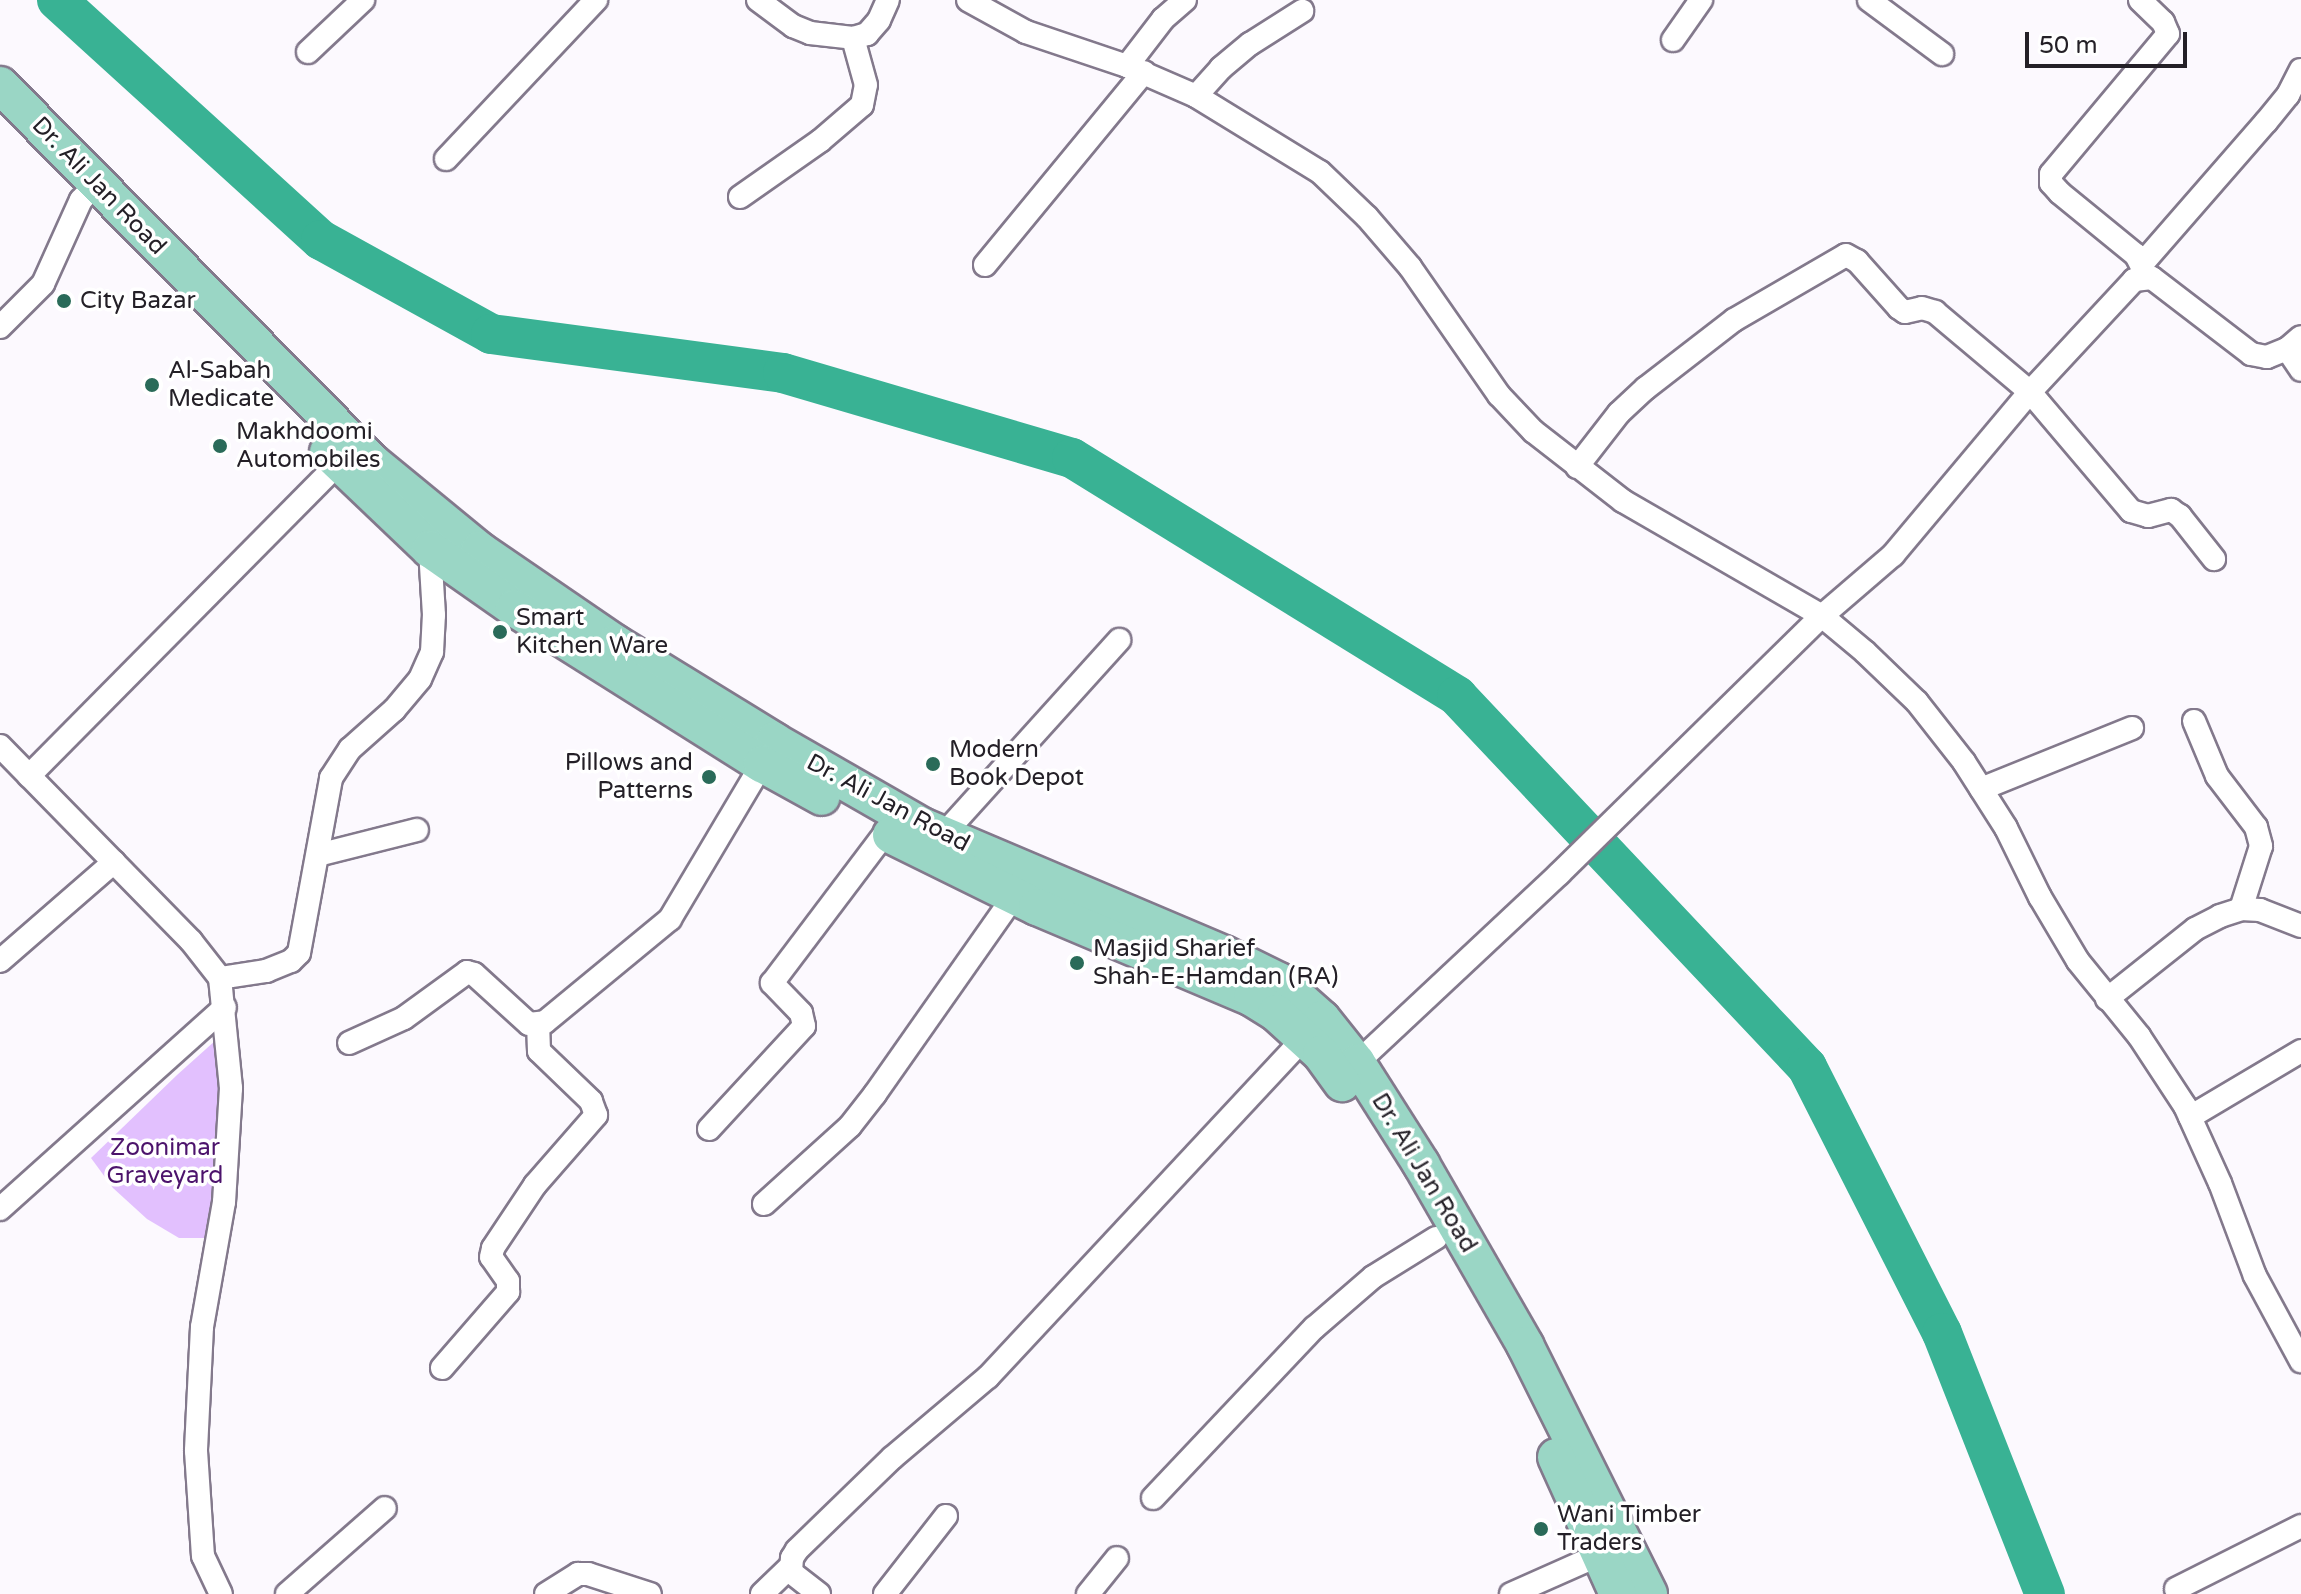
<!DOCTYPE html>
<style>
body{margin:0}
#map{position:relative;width:2301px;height:1594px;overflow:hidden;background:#fcf9fe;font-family:"Varela Round",sans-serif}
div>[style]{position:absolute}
.green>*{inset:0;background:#e2c0fe}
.river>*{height:40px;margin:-20px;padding:0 20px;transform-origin:20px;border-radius:20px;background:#39b294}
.roads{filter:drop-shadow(2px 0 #83798c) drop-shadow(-2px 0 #83798c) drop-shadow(0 2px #83798c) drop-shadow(0 -2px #83798c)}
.minor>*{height:22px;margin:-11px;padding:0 11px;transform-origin:11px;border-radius:11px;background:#fff}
.primary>*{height:36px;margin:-18px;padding:0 18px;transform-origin:18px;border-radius:18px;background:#9ad6c5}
.dots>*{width:22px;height:22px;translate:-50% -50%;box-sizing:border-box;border:4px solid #fff;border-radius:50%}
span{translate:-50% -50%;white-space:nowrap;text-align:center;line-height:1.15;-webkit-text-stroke:7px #fff;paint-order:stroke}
.street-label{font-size:24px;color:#242027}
.poi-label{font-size:24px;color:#242027}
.left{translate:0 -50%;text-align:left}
.right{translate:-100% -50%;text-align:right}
.park-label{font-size:24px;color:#4c136c}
.scale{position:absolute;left:2025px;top:32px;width:162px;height:36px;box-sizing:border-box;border:4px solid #242027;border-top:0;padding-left:10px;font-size:24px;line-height:28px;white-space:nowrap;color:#242027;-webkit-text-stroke:6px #fff;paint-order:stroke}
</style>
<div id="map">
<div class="green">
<i style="clip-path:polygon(223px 1038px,213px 1238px,179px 1238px,147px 1219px,113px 1188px,91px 1158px,177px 1075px,216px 1040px)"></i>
</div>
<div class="river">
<i style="left:57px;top:0;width:357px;rotate:42.3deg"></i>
<i style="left:321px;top:240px;width:194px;rotate:28.9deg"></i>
<i style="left:491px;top:334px;width:295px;rotate:7.6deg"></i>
<i style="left:783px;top:373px;width:301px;rotate:16.4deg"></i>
<i style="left:1072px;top:458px;width:453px;rotate:31.7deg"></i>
<i style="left:1457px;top:696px;width:510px;rotate:46.67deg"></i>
<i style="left:1807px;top:1067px;width:298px;rotate:63.1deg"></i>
<i style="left:1942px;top:1333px;width:281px;rotate:68.5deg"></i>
</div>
<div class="roads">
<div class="minor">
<i style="left:758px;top:0;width:44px;rotate:36.6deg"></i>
<i style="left:793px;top:26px;width:18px;rotate:22deg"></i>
<i style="left:810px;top:33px;width:43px;rotate:6.6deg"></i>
<i style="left:853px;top:38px;width:15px;rotate:-16deg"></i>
<i style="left:867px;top:34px;width:18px;rotate:-49deg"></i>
<i style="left:879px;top:20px;width:22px;rotate:-66deg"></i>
<i style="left:968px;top:0;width:66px;rotate:28.9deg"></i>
<i style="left:1026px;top:32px;width:107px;rotate:18.6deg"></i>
<i style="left:1127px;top:66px;width:75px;rotate:23.5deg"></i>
<i style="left:1196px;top:96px;width:145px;rotate:31.5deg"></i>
<i style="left:1320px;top:172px;width:65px;rotate:43.8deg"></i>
<i style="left:1367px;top:217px;width:66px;rotate:49.3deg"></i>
<i style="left:1410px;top:267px;width:156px;rotate:55.2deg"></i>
<i style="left:1499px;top:395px;width:50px;rotate:46.6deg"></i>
<i style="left:1533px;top:431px;width:114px;rotate:37.9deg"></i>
<i style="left:1623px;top:501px;width:230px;rotate:30deg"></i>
<i style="left:1822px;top:616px;width:56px;rotate:39.9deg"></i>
<i style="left:1865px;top:652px;width:72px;rotate:43.9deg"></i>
<i style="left:1917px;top:702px;width:76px;rotate:51.9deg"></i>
<i style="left:1964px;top:762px;width:78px;rotate:57.5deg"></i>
<i style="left:2006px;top:828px;width:77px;rotate:63.8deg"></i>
<i style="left:2040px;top:897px;width:74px;rotate:59.3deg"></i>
<i style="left:2078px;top:961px;width:97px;rotate:50.9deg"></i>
<i style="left:2139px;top:1036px;width:84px;rotate:56.7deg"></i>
<i style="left:2185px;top:1106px;width:85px;rotate:65.6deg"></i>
<i style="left:2220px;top:1183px;width:99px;rotate:69.4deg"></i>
<i style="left:2255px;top:1276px;width:97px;rotate:61.6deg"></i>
<i style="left:1869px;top:0;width:91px;rotate:36.5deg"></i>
<i style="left:2140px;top:0;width:32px;rotate:44deg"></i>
<i style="left:2163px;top:22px;width:13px;rotate:67deg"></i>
<i style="left:2168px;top:34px;width:182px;rotate:129.9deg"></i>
<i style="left:2051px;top:174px;width:9px;rotate:90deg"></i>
<i style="left:2051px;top:183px;width:13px;rotate:48deg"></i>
<i style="left:2060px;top:193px;width:98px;rotate:39.2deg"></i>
<i style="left:2136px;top:255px;width:25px;rotate:63deg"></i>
<i style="left:1673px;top:40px;width:49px;rotate:-55deg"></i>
<i style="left:308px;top:52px;width:76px;rotate:-43.4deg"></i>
<i style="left:1127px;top:66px;width:59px;rotate:-52.5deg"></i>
<i style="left:1163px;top:19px;width:29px;rotate:-41deg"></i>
<i style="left:1196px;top:96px;width:38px;rotate:-48deg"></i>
<i style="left:1221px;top:68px;width:38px;rotate:-40deg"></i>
<i style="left:1250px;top:44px;width:62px;rotate:-32.4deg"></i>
<i style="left:446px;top:159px;width:219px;rotate:-46.7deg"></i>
<i style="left:740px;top:197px;width:98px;rotate:-35deg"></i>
<i style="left:820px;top:141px;width:55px;rotate:-40.6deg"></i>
<i style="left:862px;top:105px;width:20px;rotate:-79deg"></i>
<i style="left:866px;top:85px;width:49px;rotate:-105.5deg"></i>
<i style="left:2142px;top:264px;width:189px;rotate:-48.9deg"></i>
<i style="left:2266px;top:122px;width:35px;rotate:-51deg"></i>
<i style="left:2288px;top:95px;width:28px;rotate:-63deg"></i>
<i style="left:985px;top:265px;width:250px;rotate:-50.5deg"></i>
<i style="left:0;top:327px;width:61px;rotate:-45deg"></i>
<i style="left:43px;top:284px;width:92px;rotate:-65.7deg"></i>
<i style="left:81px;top:200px;width:22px;rotate:-47deg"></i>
<i style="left:2287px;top:349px;width:25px;rotate:56deg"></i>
<i style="left:1577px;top:467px;width:68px;rotate:-52.1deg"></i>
<i style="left:1619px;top:413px;width:37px;rotate:-43deg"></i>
<i style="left:1646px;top:388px;width:111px;rotate:-37.7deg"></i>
<i style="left:1734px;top:320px;width:129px;rotate:-30.1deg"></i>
<i style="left:1846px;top:255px;width:13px;rotate:29deg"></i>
<i style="left:1857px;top:261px;width:63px;rotate:48.2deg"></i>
<i style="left:1899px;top:308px;width:7px;rotate:34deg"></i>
<i style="left:1905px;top:312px;width:17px;rotate:-13deg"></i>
<i style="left:1922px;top:308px;width:14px;rotate:17deg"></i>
<i style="left:1935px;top:312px;width:124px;rotate:40.1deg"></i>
<i style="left:2030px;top:392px;width:156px;rotate:49.7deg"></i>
<i style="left:2131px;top:511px;width:18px;rotate:16deg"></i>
<i style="left:2148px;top:516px;width:24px;rotate:-15deg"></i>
<i style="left:2171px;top:510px;width:11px;rotate:34deg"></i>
<i style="left:2180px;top:516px;width:55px;rotate:51.7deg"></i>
<i style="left:2194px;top:721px;width:60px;rotate:67.3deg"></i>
<i style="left:2217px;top:776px;width:64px;rotate:52.6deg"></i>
<i style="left:2256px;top:827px;width:20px;rotate:75deg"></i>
<i style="left:2261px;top:846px;width:66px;rotate:107.6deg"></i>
<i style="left:0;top:746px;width:273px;rotate:45.6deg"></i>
<i style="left:191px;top:941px;width:47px;rotate:51.9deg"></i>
<i style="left:220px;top:978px;width:111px;rotate:84.3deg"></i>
<i style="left:231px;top:1088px;width:114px;rotate:93.5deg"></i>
<i style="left:224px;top:1202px;width:127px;rotate:100deg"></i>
<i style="left:202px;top:1327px;width:124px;rotate:92.8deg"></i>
<i style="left:196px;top:1451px;width:105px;rotate:86.2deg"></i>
<i style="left:203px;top:1556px;width:42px;rotate:64.7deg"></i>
<i style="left:29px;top:776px;width:441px;rotate:-45.3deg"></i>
<i style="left:1981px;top:789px;width:163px;rotate:-22deg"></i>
<i style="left:943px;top:835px;width:263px;rotate:-47.9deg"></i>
<i style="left:318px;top:855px;width:102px;rotate:-14.2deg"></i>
<i style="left:0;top:961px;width:151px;rotate:-41deg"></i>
<i style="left:220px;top:978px;width:47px;rotate:-8.7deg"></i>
<i style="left:266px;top:971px;width:27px;rotate:-22deg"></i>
<i style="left:291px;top:961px;width:11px;rotate:-45deg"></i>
<i style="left:299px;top:953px;width:178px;rotate:-79.6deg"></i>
<i style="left:331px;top:778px;width:35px;rotate:-57deg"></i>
<i style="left:350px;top:749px;width:59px;rotate:-41.6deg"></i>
<i style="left:394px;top:710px;width:40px;rotate:-50deg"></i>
<i style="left:420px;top:679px;width:30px;rotate:-66deg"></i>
<i style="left:432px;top:652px;width:37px;rotate:-87deg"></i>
<i style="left:434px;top:615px;width:66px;rotate:-93.5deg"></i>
<i style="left:2107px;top:999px;width:112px;rotate:-38.5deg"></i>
<i style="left:2195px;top:929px;width:28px;rotate:-27deg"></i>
<i style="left:2220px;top:916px;width:22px;rotate:-18deg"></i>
<i style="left:2241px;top:909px;width:19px;rotate:3deg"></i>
<i style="left:2260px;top:910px;width:44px;rotate:21.3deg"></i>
<i style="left:349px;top:1043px;width:60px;rotate:-24.4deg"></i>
<i style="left:404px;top:1018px;width:78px;rotate:-36.1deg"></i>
<i style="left:467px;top:972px;width:7px;rotate:16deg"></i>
<i style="left:474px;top:974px;width:74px;rotate:42.3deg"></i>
<i style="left:529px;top:1024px;width:16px;rotate:-7deg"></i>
<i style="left:545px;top:1022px;width:162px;rotate:-39.5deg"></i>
<i style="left:670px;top:919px;width:180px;rotate:-59.3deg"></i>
<i style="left:1357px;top:1063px;width:277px;rotate:-43.1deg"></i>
<i style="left:1559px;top:874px;width:368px;rotate:-44.5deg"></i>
<i style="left:1822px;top:616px;width:94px;rotate:-40.7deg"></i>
<i style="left:1893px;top:555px;width:213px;rotate:-50deg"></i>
<i style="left:2030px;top:392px;width:153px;rotate:-47.1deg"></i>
<i style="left:2134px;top:280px;width:18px;rotate:-6deg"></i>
<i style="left:2152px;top:278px;width:125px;rotate:37.5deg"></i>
<i style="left:2251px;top:354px;width:16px;rotate:11deg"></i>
<i style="left:2267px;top:357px;width:22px;rotate:-22deg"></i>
<i style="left:2287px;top:349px;width:18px;rotate:-41deg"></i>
<i style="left:2190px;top:1117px;width:129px;rotate:-30.7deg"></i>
<i style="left:709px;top:1129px;width:140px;rotate:-47.3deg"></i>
<i style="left:804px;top:1026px;width:13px;rotate:-103deg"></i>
<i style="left:801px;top:1013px;width:42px;rotate:-134deg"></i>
<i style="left:772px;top:983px;width:189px;rotate:-52.9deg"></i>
<i style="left:764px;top:1204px;width:116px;rotate:-42.2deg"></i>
<i style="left:850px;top:1126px;width:41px;rotate:-52deg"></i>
<i style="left:875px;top:1094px;width:242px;rotate:-54.9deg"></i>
<i style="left:0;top:1209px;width:302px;rotate:-41.9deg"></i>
<i style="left:442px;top:1368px;width:101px;rotate:-49deg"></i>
<i style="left:508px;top:1292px;width:11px;rotate:-90deg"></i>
<i style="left:508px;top:1281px;width:29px;rotate:-125deg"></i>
<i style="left:491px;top:1257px;width:9px;rotate:-77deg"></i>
<i style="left:493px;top:1248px;width:76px;rotate:-56.3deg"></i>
<i style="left:535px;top:1185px;width:93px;rotate:-48.9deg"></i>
<i style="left:596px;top:1115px;width:15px;rotate:-110deg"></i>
<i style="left:591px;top:1101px;width:72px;rotate:-136.1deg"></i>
<i style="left:539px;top:1051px;width:25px;rotate:-92deg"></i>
<i style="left:1153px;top:1498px;width:234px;rotate:-46.6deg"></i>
<i style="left:1314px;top:1328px;width:78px;rotate:-40.8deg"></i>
<i style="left:1373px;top:1277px;width:74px;rotate:-31.8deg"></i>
<i style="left:2176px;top:1589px;width:140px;rotate:-26.7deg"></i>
<i style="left:287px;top:1594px;width:130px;rotate:-41.3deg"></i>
<i style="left:546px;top:1594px;width:38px;rotate:-32deg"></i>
<i style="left:578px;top:1574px;width:10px"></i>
<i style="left:588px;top:1574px;width:65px;rotate:17.9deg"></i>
<i style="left:762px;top:1594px;width:39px;rotate:-44deg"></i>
<i style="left:819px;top:1594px;width:36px;rotate:-142deg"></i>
<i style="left:791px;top:1572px;width:14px;rotate:-86deg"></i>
<i style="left:792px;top:1558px;width:9px;rotate:-58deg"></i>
<i style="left:797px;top:1550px;width:132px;rotate:-44.1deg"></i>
<i style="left:892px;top:1458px;width:126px;rotate:-40.2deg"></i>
<i style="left:988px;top:1377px;width:473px;rotate:-47deg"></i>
<i style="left:885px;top:1594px;width:99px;rotate:-52deg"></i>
<i style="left:1088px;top:1594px;width:46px;rotate:-51.1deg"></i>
<i style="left:1511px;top:1594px;width:96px;rotate:-23.9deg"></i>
</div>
<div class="primary">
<i style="left:0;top:85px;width:530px;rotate:45.38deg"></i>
<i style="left:372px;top:462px;width:139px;rotate:39.4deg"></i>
<i style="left:479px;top:550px;width:165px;rotate:34.4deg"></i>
<i style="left:615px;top:643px;width:187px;rotate:31.6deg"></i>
<i style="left:774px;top:741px;width:171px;rotate:29.9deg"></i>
<i style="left:922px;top:826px;width:328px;rotate:23deg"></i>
<i style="left:1224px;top:954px;width:61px;rotate:26.1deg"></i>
<i style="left:1279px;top:981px;width:57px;rotate:41.5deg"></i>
<i style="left:1322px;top:1019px;width:56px;rotate:51.5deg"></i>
<i style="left:1357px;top:1063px;width:120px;rotate:57.6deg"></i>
<i style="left:1421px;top:1164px;width:209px;rotate:60.1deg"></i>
<i style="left:1525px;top:1345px;width:278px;rotate:63.5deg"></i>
<i style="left:328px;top:452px;width:141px;rotate:43.6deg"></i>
<i style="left:430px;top:549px;width:103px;rotate:35.1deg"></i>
<i style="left:514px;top:608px;width:293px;rotate:32.2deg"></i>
<i style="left:762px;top:764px;width:68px;rotate:28.8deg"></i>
<i style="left:891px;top:835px;width:163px;rotate:26.3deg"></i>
<i style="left:1037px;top:907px;width:233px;rotate:22.9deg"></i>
<i style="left:1252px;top:998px;width:28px;rotate:32deg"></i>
<i style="left:1276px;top:1013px;width:61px;rotate:42.3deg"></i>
<i style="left:1321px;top:1054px;width:36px;rotate:54deg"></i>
<i style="left:1556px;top:1457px;width:150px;rotate:65.7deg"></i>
</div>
</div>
<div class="dots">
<i style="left:64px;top:301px;background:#2a6b59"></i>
<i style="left:152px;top:385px;background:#2a6b59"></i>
<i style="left:220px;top:446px;background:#2a6b59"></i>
<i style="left:500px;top:632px;background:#2a6b59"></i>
<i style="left:933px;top:764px;background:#2a6b59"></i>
<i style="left:709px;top:777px;background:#2a6b59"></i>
<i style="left:1077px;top:963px;background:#2a6b59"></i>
<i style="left:1541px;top:1529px;background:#2a6b59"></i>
</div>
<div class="street-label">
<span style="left:99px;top:186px;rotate:46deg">Dr. Ali Jan Road</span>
<span style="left:888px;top:803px;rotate:28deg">Dr. Ali Jan Road</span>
<span style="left:1424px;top:1173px;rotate:59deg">Dr. Ali Jan Road</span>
</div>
<div class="poi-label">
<span class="left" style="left:80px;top:301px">City Bazar</span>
<span class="left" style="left:168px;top:385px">Al-Sabah<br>Medicate</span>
<span class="left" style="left:236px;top:446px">Makhdoomi<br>Automobiles</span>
<span class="left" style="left:516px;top:632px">Smart<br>Kitchen Ware</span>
<span class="left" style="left:949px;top:764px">Modern<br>Book Depot</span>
<span class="right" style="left:693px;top:777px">Pillows and<br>Patterns</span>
<span class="left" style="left:1093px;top:963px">Masjid Sharief<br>Shah-E-Hamdan (RA)</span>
<span class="left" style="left:1557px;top:1529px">Wani Timber<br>Traders</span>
</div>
<div class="park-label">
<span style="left:165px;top:1162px">Zoonimar<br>Graveyard</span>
</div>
<div class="scale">50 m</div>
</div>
